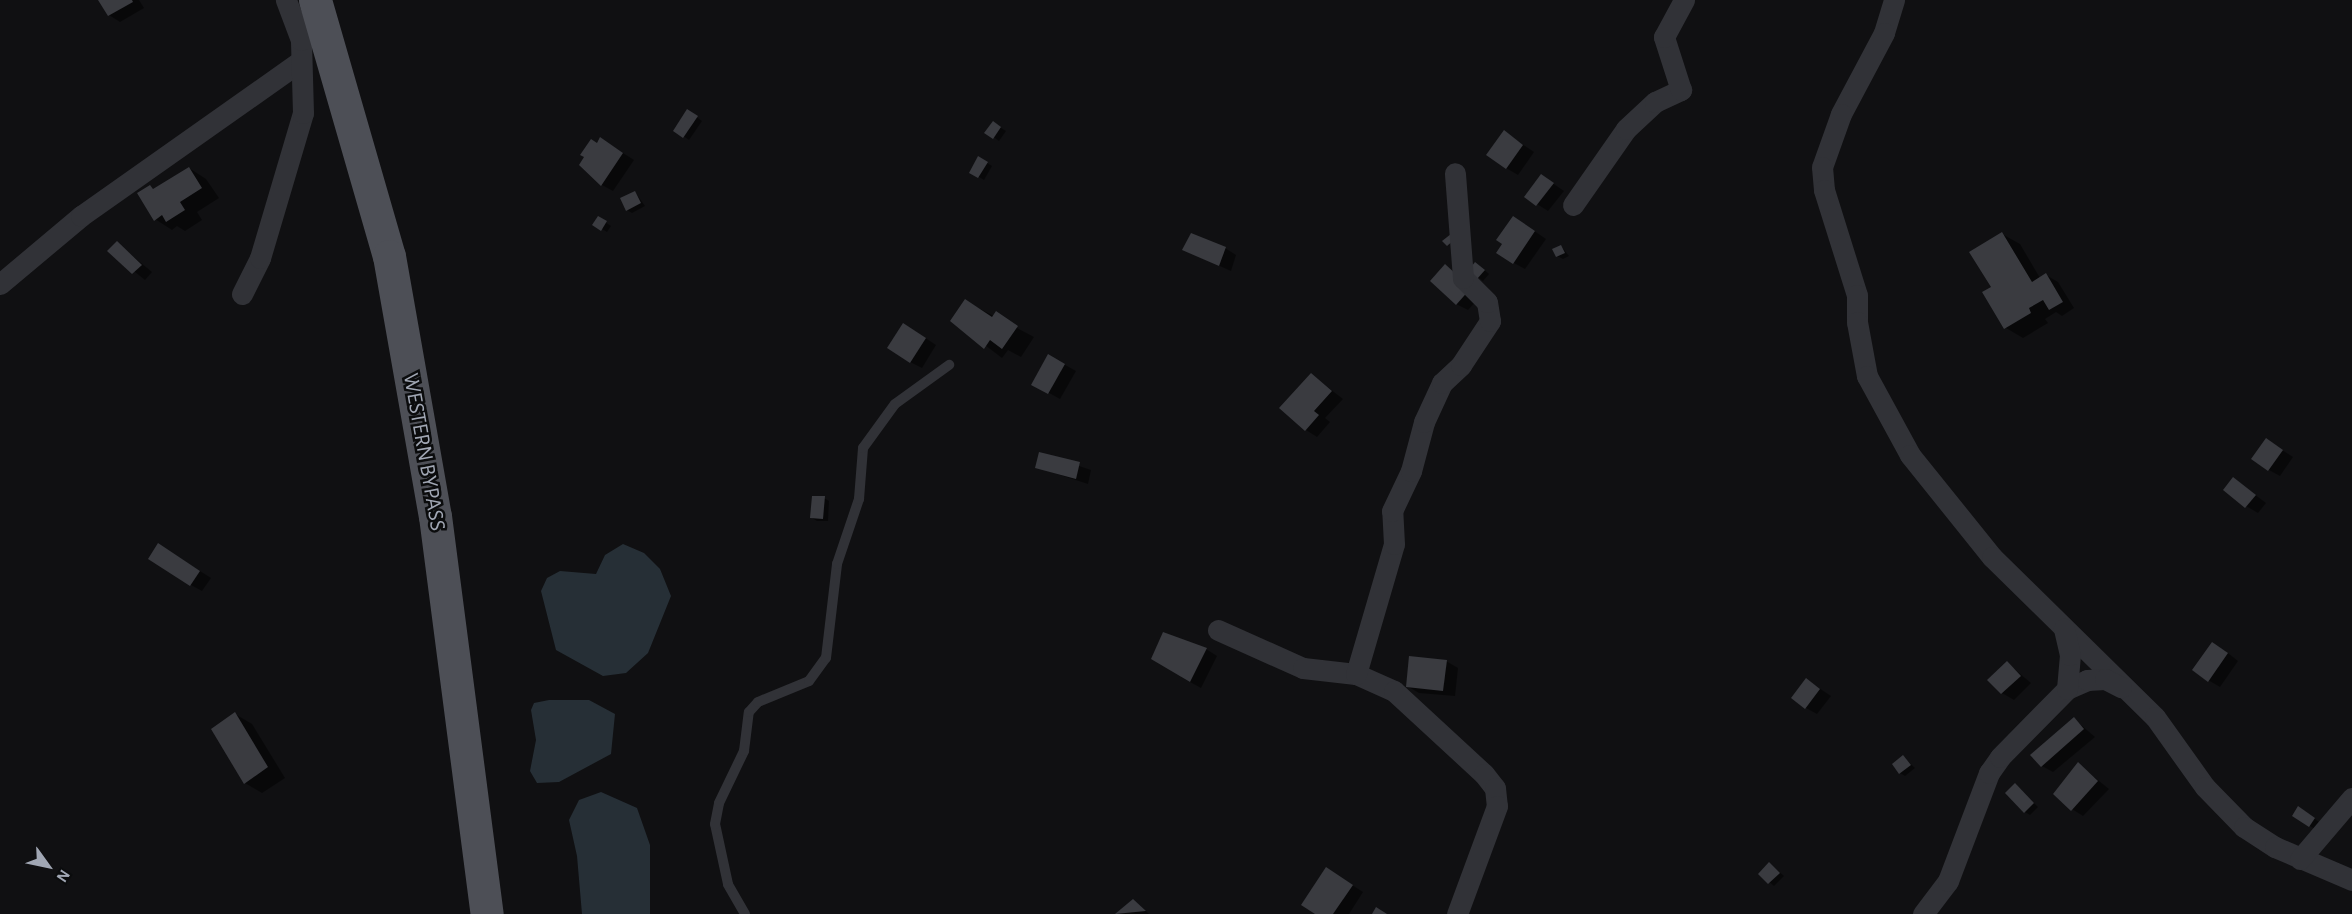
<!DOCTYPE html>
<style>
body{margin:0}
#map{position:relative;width:2352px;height:914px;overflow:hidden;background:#101012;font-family:"Alegreya Sans",sans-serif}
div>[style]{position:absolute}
.water>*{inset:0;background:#262f36}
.shadow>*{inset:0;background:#0007}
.building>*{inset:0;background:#3a3b40}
.service>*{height:10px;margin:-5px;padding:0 5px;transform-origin:5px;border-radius:5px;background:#313237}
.minor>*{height:21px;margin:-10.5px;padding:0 10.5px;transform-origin:10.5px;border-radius:10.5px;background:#313237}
.primary>*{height:33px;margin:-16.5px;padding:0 16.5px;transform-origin:16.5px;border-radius:16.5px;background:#4d4f56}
span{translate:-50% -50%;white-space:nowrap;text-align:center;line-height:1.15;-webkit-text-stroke:5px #0b0c0d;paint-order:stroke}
.street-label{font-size:22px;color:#a1a7b4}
.north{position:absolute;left:18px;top:836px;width:60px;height:60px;-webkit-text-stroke:4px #0b0c0d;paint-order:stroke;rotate:123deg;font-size:16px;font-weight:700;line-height:24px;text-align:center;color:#a1a7b4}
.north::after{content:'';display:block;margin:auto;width:21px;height:27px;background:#a1a7b4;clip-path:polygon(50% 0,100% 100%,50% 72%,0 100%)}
</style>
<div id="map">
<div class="water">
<i style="clip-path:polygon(623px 544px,644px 553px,660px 569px,671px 596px,648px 653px,626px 673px,603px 676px,556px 650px,541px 591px,547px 578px,560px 571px,596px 574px,605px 555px)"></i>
<i style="clip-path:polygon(549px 700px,589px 700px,615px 714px,611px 754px,559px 782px,537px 783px,530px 771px,536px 740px,531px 710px,534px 703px)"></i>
<i style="clip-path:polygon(601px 792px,637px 808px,650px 845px,650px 914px,582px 914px,577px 856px,569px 820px,579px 800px)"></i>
</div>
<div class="shadow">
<i style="clip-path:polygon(100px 0,139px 0,144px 8px,120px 22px,109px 15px)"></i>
<i style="clip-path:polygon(688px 111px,702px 121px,689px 140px,675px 130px)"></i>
<i style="clip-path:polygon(993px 123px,1006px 131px,999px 141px,987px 132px)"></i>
<i style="clip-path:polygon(1504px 132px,1534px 152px,1518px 175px,1506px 168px)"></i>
<i style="clip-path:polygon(598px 145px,612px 146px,634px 160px,613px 191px,602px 185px)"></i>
<i style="clip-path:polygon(979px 158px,992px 166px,984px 180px,971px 172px)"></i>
<i style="clip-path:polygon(189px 168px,206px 179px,219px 198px,197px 212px,202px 220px,185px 231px,177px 226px,172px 230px,155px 219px,150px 187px,155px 190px)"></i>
<i style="clip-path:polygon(1542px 176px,1564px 191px,1548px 211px,1526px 197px)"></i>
<i style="clip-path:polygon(635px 192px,645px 206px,632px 213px,627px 210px)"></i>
<i style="clip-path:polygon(599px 218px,611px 226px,607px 232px,594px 224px)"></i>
<i style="clip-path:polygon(1524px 224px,1546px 239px,1525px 269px,1514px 263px,1504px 244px)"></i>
<i style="clip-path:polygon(2002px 234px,2020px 244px,2040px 278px,2046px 275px,2058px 282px,2074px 308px,2062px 316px,2056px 312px,2045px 319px,2048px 323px,2023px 338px,2006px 328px,1993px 288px)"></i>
<i style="clip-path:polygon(117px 243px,152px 272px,145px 280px,109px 251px)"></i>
<i style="clip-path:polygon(1561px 246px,1569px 256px,1563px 259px,1557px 256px)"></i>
<i style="clip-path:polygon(1225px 248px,1236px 255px,1231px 271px,1184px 250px)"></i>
<i style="clip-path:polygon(1445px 266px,1480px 297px,1468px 310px,1456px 304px)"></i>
<i style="clip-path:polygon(1481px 267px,1489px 274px,1483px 281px,1470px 271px)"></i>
<i style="clip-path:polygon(965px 301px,1034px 337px,1021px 357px,1008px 350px,1002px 358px,952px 320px)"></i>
<i style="clip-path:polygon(915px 331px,936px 345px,922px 368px,910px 362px)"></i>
<i style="clip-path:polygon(1049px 356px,1076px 371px,1060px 399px,1033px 384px)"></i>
<i style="clip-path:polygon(1312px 375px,1343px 399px,1325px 418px,1330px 422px,1317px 437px,1306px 430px)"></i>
<i style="clip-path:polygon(2266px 440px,2293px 457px,2280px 476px,2269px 470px)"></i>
<i style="clip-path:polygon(1040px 453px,1091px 470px,1088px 484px,1036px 467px)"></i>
<i style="clip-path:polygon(2234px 479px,2266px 503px,2258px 513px,2246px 506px)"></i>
<i style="clip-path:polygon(824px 498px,829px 501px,828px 521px,817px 521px,812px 518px)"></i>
<i style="clip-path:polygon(170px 552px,211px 578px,202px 591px,191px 585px)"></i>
<i style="clip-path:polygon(1206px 649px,1217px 656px,1201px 688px,1181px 677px)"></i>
<i style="clip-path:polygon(2224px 650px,2238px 661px,2220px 687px,2208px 680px)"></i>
<i style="clip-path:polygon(1446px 661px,1458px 668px,1455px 696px,1419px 693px,1407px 686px)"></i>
<i style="clip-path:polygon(2007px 663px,2031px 683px,2014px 700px,2002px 693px)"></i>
<i style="clip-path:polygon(1807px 680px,1831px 696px,1817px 714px,1806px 708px)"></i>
<i style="clip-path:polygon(235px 714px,252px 724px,285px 778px,262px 793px,245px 783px)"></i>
<i style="clip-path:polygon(2074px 719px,2095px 737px,2053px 772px,2042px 766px)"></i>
<i style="clip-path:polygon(1903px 757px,1915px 768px,1905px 776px,1900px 773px)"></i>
<i style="clip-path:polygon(2078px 764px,2109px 789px,2083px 816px,2072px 809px)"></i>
<i style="clip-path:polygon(2015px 785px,2038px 807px,2030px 815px,2025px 812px)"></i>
<i style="clip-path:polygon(2304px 811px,2319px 822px,2315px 829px,2310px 826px)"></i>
<i style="clip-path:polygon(1770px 864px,1784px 876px,1774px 886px,1760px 874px)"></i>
<i style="clip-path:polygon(1338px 876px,1363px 892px,1349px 914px,1318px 914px)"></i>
<i style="clip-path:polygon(1133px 901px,1138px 904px,1149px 914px,1117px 914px)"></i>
</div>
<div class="building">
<i style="clip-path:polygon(98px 0,132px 0,133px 2px,108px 16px)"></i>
<i style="clip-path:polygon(687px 109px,698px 116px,683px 138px,673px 131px)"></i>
<i style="clip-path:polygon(993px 121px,1001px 127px,993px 139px,984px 133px)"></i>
<i style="clip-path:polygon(1504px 130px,1523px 145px,1506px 169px,1486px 155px)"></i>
<i style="clip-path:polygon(600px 137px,623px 153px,601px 186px,579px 165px,584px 157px,580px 155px,591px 139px,597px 143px)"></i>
<i style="clip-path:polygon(978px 156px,988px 162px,978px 178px,969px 173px)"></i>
<i style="clip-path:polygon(189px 167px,202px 188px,180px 202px,185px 210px,166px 222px,162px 215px,154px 221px,137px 193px,150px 185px,153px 189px)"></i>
<i style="clip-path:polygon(1541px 174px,1554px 183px,1536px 206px,1524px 197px)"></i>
<i style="clip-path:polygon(635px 191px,641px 203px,626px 211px,620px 198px)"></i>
<i style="clip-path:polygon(598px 216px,607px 221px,601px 231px,592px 225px)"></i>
<i style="clip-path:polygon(1513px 216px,1535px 231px,1513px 264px,1496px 253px,1502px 244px,1496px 240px)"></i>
<i style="clip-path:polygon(2002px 232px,2032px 282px,2046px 273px,2063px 302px,2049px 310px,2043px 300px,2029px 308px,2031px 313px,2004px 329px,1982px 292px,1991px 287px,1969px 252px)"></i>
<i style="clip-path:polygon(1191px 233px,1226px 247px,1219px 266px,1182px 250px)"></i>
<i style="clip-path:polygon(1451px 234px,1455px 239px,1447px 246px,1442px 241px)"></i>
<i style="clip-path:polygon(117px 241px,142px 265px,132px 274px,107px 251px)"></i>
<i style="clip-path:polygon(1561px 245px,1565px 253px,1556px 257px,1552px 249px)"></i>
<i style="clip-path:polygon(1475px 262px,1485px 270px,1477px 279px,1468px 271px)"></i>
<i style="clip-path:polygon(1445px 264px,1471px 288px,1456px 305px,1430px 281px)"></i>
<i style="clip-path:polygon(965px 299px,992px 317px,996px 311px,1018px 326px,1002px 349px,990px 340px,984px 349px,950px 321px)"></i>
<i style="clip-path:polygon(903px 323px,926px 338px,910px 363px,887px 348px)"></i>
<i style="clip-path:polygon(1048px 354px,1065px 364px,1048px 394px,1031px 385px)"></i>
<i style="clip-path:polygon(1311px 373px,1332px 391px,1314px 411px,1319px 415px,1305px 431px,1279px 408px)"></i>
<i style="clip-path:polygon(2266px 438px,2283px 450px,2268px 471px,2251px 459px)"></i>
<i style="clip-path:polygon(1039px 452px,1080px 462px,1076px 479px,1035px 468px)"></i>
<i style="clip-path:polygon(2233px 477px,2256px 495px,2245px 508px,2223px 490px)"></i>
<i style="clip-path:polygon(812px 496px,825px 496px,823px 519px,810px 518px)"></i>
<i style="clip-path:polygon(158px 543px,200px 571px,190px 586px,148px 559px)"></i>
<i style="clip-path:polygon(1163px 632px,1207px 648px,1190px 682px,1151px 659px)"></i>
<i style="clip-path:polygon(2212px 642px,2228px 653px,2208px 682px,2192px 670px)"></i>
<i style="clip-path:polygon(1409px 656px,1447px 660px,1443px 691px,1406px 687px)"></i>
<i style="clip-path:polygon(2007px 661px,2021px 676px,2001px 694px,1987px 680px)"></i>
<i style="clip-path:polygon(1806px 678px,1820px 689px,1805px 709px,1791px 698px)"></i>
<i style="clip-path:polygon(235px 712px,268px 767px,244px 784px,211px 729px)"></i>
<i style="clip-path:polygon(2074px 717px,2084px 729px,2041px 767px,2030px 755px)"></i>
<i style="clip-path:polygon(1903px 755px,1911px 765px,1899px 774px,1892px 764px)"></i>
<i style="clip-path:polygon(2078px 762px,2098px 781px,2071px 811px,2053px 794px)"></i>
<i style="clip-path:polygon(2015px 783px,2034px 803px,2024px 813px,2005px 793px)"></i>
<i style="clip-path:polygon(2298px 806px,2315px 818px,2309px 827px,2292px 816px)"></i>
<i style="clip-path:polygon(1769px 862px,1780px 873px,1768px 884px,1758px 874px)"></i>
<i style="clip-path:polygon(1326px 867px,1353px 885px,1333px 914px,1315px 914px,1301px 905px)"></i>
<i style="clip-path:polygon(1133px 899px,1146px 911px,1115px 914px)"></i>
<i style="clip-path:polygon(1376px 907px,1387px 914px,1372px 914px)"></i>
</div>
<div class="service">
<i style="left:745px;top:914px;width:34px;rotate:-120deg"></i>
<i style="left:728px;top:884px;width:61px;rotate:-102.2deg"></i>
<i style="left:715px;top:824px;width:21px;rotate:-79deg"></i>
<i style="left:719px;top:803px;width:58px;rotate:-64.3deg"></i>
<i style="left:744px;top:751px;width:39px;rotate:-83deg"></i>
<i style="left:749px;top:712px;width:13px;rotate:-48deg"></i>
<i style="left:758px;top:702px;width:55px;rotate:-22.4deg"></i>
<i style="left:809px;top:681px;width:29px;rotate:-54deg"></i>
<i style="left:826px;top:658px;width:95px;rotate:-83.3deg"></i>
<i style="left:837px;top:564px;width:69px;rotate:-71.3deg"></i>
<i style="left:859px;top:499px;width:51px;rotate:-85.5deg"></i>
<i style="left:863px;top:448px;width:54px;rotate:-54deg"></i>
<i style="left:895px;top:404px;width:67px;rotate:-35.8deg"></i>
</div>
<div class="minor">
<i style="left:1894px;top:0;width:34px;rotate:107deg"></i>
<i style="left:1884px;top:33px;width:92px;rotate:118deg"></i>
<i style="left:1841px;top:114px;width:56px;rotate:109.7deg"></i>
<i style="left:1822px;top:167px;width:23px;rotate:85deg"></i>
<i style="left:1824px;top:190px;width:110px;rotate:72.6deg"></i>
<i style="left:1857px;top:295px;width:27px;rotate:90deg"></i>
<i style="left:1857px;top:322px;width:55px;rotate:79.5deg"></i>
<i style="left:1867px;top:376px;width:90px;rotate:61.4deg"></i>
<i style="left:1910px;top:455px;width:131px;rotate:51.2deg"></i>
<i style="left:1992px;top:557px;width:228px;rotate:44.5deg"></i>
<i style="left:2155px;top:717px;width:86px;rotate:54.5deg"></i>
<i style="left:2205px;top:787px;width:56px;rotate:45.7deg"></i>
<i style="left:2244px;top:827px;width:37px;rotate:33deg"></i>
<i style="left:2275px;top:847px;width:84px;rotate:23.2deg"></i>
<i style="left:1573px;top:205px;width:93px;rotate:-55.1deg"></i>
<i style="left:1626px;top:129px;width:40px;rotate:-43deg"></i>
<i style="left:1655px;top:102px;width:29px;rotate:-25deg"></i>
<i style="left:1681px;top:90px;width:56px;rotate:-107.8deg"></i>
<i style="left:1664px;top:37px;width:42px;rotate:-61.6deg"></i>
<i style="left:0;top:284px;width:106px;rotate:-40deg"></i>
<i style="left:81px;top:216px;width:269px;rotate:-35.2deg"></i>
<i style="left:242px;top:294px;width:40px;rotate:-63.4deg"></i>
<i style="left:260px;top:258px;width:151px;rotate:-73.5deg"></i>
<i style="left:303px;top:113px;width:73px;rotate:-91.6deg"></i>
<i style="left:301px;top:40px;width:43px;rotate:-110.6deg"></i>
<i style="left:1218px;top:630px;width:93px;rotate:24.1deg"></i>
<i style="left:1303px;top:668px;width:53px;rotate:6.5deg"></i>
<i style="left:1356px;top:674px;width:42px;rotate:24.1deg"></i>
<i style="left:1394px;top:691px;width:122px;rotate:42.7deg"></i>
<i style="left:1484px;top:774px;width:18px;rotate:52deg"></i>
<i style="left:1495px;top:788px;width:18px;rotate:84deg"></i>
<i style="left:1497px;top:806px;width:115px;rotate:110.3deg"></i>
<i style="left:1356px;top:674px;width:135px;rotate:-73.7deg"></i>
<i style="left:1394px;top:544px;width:33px;rotate:-93deg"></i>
<i style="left:1392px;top:511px;width:44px;rotate:-64.6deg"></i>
<i style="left:1411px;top:471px;width:51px;rotate:-75.1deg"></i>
<i style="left:1424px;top:422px;width:43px;rotate:-65.2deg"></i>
<i style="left:1442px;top:383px;width:26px;rotate:-43deg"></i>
<i style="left:1461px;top:365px;width:53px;rotate:-56.6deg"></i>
<i style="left:1490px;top:321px;width:19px;rotate:-99deg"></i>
<i style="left:1487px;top:302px;width:34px;rotate:-135deg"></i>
<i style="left:1463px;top:278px;width:105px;rotate:-94.4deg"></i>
<i style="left:2067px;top:689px;width:22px;rotate:-24deg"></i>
<i style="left:2087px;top:680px;width:18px;rotate:-3deg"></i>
<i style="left:2105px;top:679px;width:18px;rotate:27deg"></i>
<i style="left:2300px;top:859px;width:80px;rotate:-49.6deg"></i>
<i style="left:1923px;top:914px;width:41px;rotate:-52.9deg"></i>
<i style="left:1948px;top:881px;width:116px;rotate:-69.2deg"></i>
<i style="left:1989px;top:773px;width:19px;rotate:-55deg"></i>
<i style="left:2000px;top:757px;width:95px;rotate:-45.4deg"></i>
<i style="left:2067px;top:689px;width:34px;rotate:-85deg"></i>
<i style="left:2070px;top:655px;width:27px;rotate:-103deg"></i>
</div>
<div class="primary">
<i style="left:315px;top:0;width:266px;rotate:73.9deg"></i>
<i style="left:389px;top:256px;width:264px;rotate:80deg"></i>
<i style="left:435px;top:516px;width:401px;rotate:82.6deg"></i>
</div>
<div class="street-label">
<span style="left:424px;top:452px;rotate:80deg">WESTERN BYPASS</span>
</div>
<div class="north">N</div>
</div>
